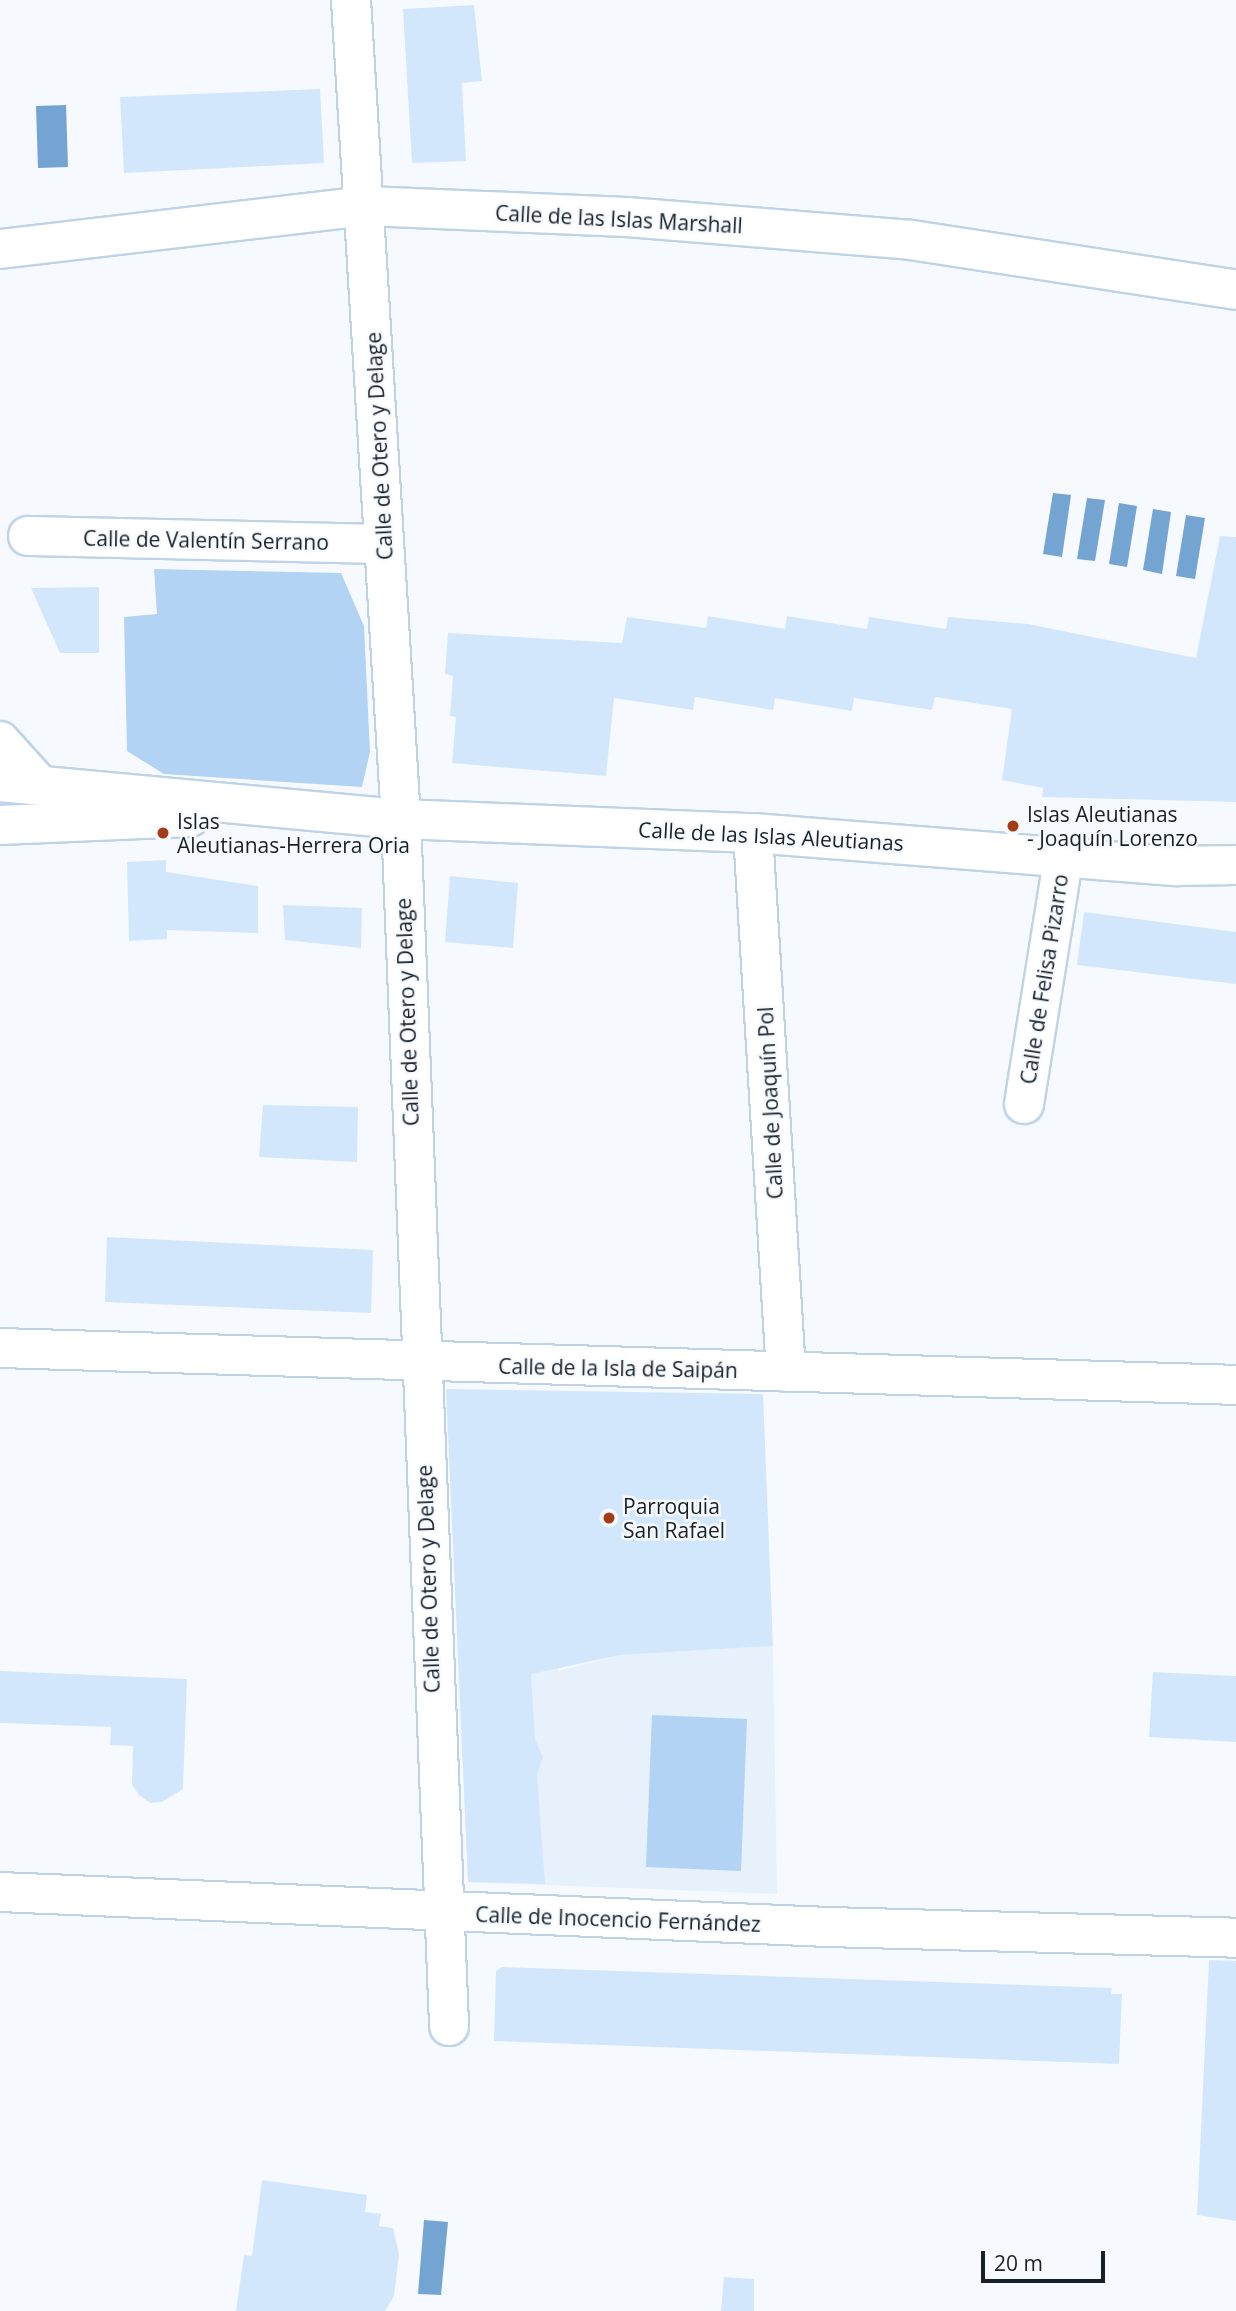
<!DOCTYPE html>
<meta charset="utf-8">
<style>
body{margin:0}
#map{position:relative;width:1236px;height:2311px;overflow:hidden;background:#f6fafe;font-family:"Open Sans",sans-serif}
div>[style]{position:absolute}
.built>*{inset:0;background:#e6f1fb}
.green>*{inset:0;background:#b2d3f3}
.water>*{inset:0;background:#74a4d2}
.building>*{inset:0;background:#d2e7fb}
.roads{filter:drop-shadow(2px 0 #bfd3e7) drop-shadow(-2px 0 #bfd3e7) drop-shadow(0 2px #bfd3e7) drop-shadow(0 -2px #bfd3e7)}
.street>*{height:38px;margin:-19px;padding:0 19px;transform-origin:19px;border-radius:19px;background:#fff}
.dots>*{width:19px;height:19px;translate:-50% -50%;box-sizing:border-box;border:4px solid #f6fafe;border-radius:50%}
span{translate:-50% -50%;white-space:nowrap;text-align:center;line-height:1.15;-webkit-text-stroke:5px #f6fafe;paint-order:stroke}
.street-label{font-size:21px;color:#192028}
.poi-label{font-size:21px;color:#192028}
.left{translate:0 -50%;text-align:left}
.scale{position:absolute;left:981px;top:2251px;width:124px;height:32px;box-sizing:border-box;border:4px solid #192028;border-top:0;padding-left:9px;font-size:21px;line-height:24px;white-space:nowrap;color:#192028;-webkit-text-stroke:5px #f6fafe;paint-order:stroke}
</style>
<div id="map">
<div class="built">
<i style="clip-path:polygon(458px 1646px,555px 1646px,558px 1671px,620px 1655px,773px 1646px,777px 1894px,468px 1882px)"></i>
</div>
<div class="green">
<i style="clip-path:polygon(154px 569px,341px 573px,364px 626px,370px 752px,362px 787px,164px 774px,127px 751px,124px 617px,157px 614px)"></i>
<i style="clip-path:polygon(652px 1715px,747px 1719px,741px 1871px,646px 1867px)"></i>
</div>
<div class="water">
<i style="clip-path:polygon(66px 105px,68px 167px,38px 168px,36px 106px)"></i>
<i style="clip-path:polygon(1053px 493px,1071px 495px,1062px 557px,1043px 554px)"></i>
<i style="clip-path:polygon(1087px 498px,1105px 500px,1095px 561px,1077px 559px)"></i>
<i style="clip-path:polygon(1119px 503px,1137px 506px,1127px 567px,1109px 564px)"></i>
<i style="clip-path:polygon(1153px 509px,1171px 512px,1162px 574px,1143px 570px)"></i>
<i style="clip-path:polygon(1186px 515px,1205px 518px,1195px 579px,1176px 576px)"></i>
<i style="clip-path:polygon(424px 2220px,448px 2222px,441px 2295px,418px 2294px)"></i>
</div>
<div class="building">
<i style="clip-path:polygon(474px 5px,482px 81px,462px 83px,466px 161px,412px 163px,403px 9px)"></i>
<i style="clip-path:polygon(320px 89px,324px 163px,124px 173px,120px 97px)"></i>
<i style="clip-path:polygon(1220px 536px,1236px 537px,1236px 802px,1042px 797px,1043px 788px,1002px 780px,1012px 709px,935px 697px,932px 710px,854px 698px,852px 711px,775px 698px,773px 710px,695px 697px,693px 710px,614px 698px,606px 776px,452px 763px,456px 717px,450px 716px,453px 676px,445px 674px,448px 633px,622px 643px,627px 617px,706px 628px,708px 616px,785px 629px,787px 616px,867px 629px,869px 617px,946px 629px,948px 617px,1028px 624px,1196px 658px)"></i>
<i style="clip-path:polygon(99px 587px,99px 653px,60px 653px,31px 588px)"></i>
<i style="clip-path:polygon(166px 860px,166px 872px,258px 886px,258px 933px,167px 930px,167px 939px,129px 941px,127px 862px)"></i>
<i style="clip-path:polygon(450px 876px,518px 883px,513px 948px,445px 942px)"></i>
<i style="clip-path:polygon(283px 905px,362px 908px,361px 948px,285px 940px)"></i>
<i style="clip-path:polygon(1084px 912px,1236px 932px,1236px 984px,1077px 965px)"></i>
<i style="clip-path:polygon(263px 1105px,358px 1107px,357px 1162px,259px 1157px)"></i>
<i style="clip-path:polygon(107px 1237px,373px 1250px,371px 1313px,105px 1302px)"></i>
<i style="clip-path:polygon(446px 1389px,763px 1394px,773px 1646px,620px 1655px,531px 1674px,535px 1739px,543px 1757px,537px 1775px,545px 1884px,468px 1882px)"></i>
<i style="clip-path:polygon(0 1671px,187px 1679px,183px 1789px,162px 1802px,150px 1803px,139px 1795px,132px 1785px,133px 1746px,110px 1745px,111px 1727px,0 1723px)"></i>
<i style="clip-path:polygon(1153px 1672px,1236px 1676px,1236px 1742px,1149px 1737px)"></i>
<i style="clip-path:polygon(1209px 1960px,1236px 1961px,1236px 2221px,1197px 2215px)"></i>
<i style="clip-path:polygon(502px 1967px,1112px 1988px,1111px 1994px,1122px 1994px,1119px 2064px,494px 2041px,496px 1971px)"></i>
<i style="clip-path:polygon(262px 2180px,367px 2195px,365px 2212px,381px 2214px,379px 2226px,393px 2228px,399px 2254px,394px 2296px,385px 2311px,236px 2311px,244px 2255px,252px 2256px)"></i>
<i style="clip-path:polygon(724px 2277px,754px 2279px,754px 2311px,721px 2311px)"></i>
</div>
<div class="roads">
<div class="street">
<i style="left:351px;top:0;width:821px;rotate:86.51deg"></i>
<i style="left:401px;top:819px;width:1208px;rotate:87.72deg"></i>
<i style="left:0;top:249px;width:369px;rotate:-6.7deg"></i>
<i style="left:366px;top:206px;width:261px;rotate:2.4deg"></i>
<i style="left:627px;top:217px;width:285px;rotate:4.6deg"></i>
<i style="left:911px;top:240px;width:329px;rotate:8.7deg"></i>
<i style="left:28px;top:536px;width:356px;rotate:1.3deg"></i>
<i style="left:0;top:741px;width:57px;rotate:47.9deg"></i>
<i style="left:0;top:782px;width:403px;rotate:5.3deg"></i>
<i style="left:401px;top:819px;width:352px;rotate:2.3deg"></i>
<i style="left:753px;top:833px;width:425px;rotate:4.5deg"></i>
<i style="left:1177px;top:866px;width:59px;rotate:-1deg"></i>
<i style="left:0;top:825px;width:190px;rotate:-2.4deg"></i>
<i style="left:753px;top:833px;width:540px;rotate:86.5deg"></i>
<i style="left:1024px;top:1104px;width:252px;rotate:-80.9deg"></i>
<i style="left:0;top:1348px;width:1237px;rotate:1.71deg"></i>
<i style="left:0;top:1892px;width:828px;rotate:2.42deg"></i>
<i style="left:827px;top:1927px;width:409px;rotate:1.5deg"></i>
</div>
</div>
<div class="dots">
<i style="left:1013px;top:826px;background:#a33d18"></i>
<i style="left:163px;top:833px;background:#a33d18"></i>
<i style="left:609px;top:1518px;background:#a33d18"></i>
</div>
<div class="street-label">
<span style="left:619px;top:219px;rotate:3deg">Calle de las Islas Marshall</span>
<span style="left:379px;top:446px;rotate:-93deg">Calle de Otero y Delage</span>
<span style="left:206px;top:540px;rotate:1deg">Calle de Valentín Serrano</span>
<span style="left:771px;top:836px;rotate:3deg">Calle de las Islas Aleutianas</span>
<span style="left:1044px;top:979px;rotate:-81deg">Calle de Felisa Pizarro</span>
<span style="left:407px;top:1012px;rotate:-92deg">Calle de Otero y Delage</span>
<span style="left:770px;top:1103px;rotate:-93deg">Calle de Joaquín Pol</span>
<span style="left:618px;top:1368px;rotate:1deg">Calle de la Isla de Saipán</span>
<span style="left:428px;top:1579px;rotate:-92deg">Calle de Otero y Delage</span>
<span style="left:618px;top:1919px;rotate:2deg">Calle de Inocencio Fernández</span>
</div>
<div class="poi-label">
<span class="left" style="left:1027px;top:826px">Islas Aleutianas<br>- Joaquín Lorenzo</span>
<span class="left" style="left:177px;top:833px">Islas<br>Aleutianas-Herrera Oria</span>
<span class="left" style="left:623px;top:1518px">Parroquia<br>San Rafael</span>
</div>
<div class="scale">20 m</div>
</div>
